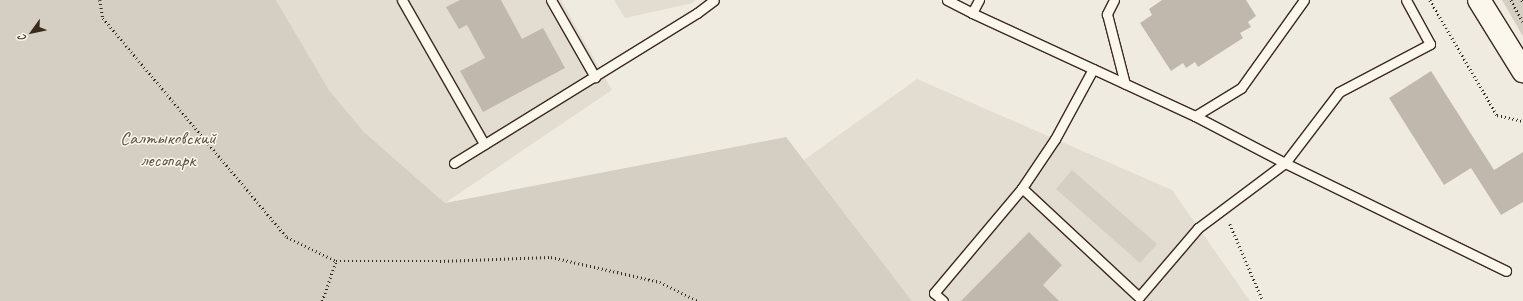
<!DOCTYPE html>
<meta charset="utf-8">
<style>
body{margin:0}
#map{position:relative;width:1523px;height:301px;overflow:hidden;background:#f0ebe0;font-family:Caveat,sans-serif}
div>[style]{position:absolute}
.built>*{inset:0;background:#e2dcd1}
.green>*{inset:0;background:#d5cec3}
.building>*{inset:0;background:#c0b8ad}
.path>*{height:2.5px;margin-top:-1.25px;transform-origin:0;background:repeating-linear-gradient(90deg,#3b2a1e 0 1px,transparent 0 4px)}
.roads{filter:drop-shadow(1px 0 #3b2a1e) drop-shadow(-1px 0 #3b2a1e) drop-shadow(0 1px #3b2a1e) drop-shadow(0 -1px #3b2a1e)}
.lane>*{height:9px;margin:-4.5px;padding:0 4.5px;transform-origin:4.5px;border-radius:4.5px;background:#fbf7ec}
.secondary>*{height:22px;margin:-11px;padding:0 11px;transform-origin:11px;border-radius:11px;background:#fbf7ec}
span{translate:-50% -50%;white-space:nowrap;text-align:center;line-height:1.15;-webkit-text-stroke:3px #fbf7ec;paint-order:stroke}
.park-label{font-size:19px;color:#625347}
.north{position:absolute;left:12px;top:12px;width:40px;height:40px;-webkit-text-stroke:3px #fbf7ec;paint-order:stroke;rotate:237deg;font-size:11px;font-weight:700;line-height:16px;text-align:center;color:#3b2a1e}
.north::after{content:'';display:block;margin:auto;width:14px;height:18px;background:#3b2a1e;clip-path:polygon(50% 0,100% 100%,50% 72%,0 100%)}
</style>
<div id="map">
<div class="built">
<i style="clip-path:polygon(276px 0,561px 0,612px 90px,445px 203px,364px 132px,329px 90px)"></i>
<i style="clip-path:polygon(614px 0,695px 0,693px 3px,625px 18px)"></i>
<i style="clip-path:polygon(917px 79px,1172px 190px,1250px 301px,912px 301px,804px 160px)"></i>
</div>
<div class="green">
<i style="clip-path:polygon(0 0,276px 0,329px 90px,364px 132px,445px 203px,786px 137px,912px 301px,0 301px)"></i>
<i style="clip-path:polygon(1502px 0,1523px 0,1523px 36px,1521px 33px)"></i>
<i style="clip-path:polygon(1072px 170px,1157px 244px,1140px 263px,1056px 189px)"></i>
</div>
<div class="building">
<i style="clip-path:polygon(460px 0,501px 0,522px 39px,543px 28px,565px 68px,483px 112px,460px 71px,485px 58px,467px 25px,459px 29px,446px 7px)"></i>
<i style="clip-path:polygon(1162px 0,1246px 0,1256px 16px,1248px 22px,1251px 27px,1240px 33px,1243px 38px,1198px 67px,1195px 62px,1186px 68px,1183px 63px,1171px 71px,1140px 23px,1152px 15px,1149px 9px)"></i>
<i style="clip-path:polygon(1431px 71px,1494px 170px,1523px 152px,1523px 202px,1501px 215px,1471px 168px,1444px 185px,1389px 98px)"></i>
<i style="clip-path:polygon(1029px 232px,1062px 265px,1043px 285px,1059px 301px,961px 301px)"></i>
</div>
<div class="path">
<i style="left:100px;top:0;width:18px;rotate:81deg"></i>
<i style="left:103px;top:18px;width:286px;rotate:50deg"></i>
<i style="left:287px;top:237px;width:55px;rotate:26.1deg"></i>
<i style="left:336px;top:261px;width:104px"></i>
<i style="left:440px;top:261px;width:111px;rotate:-2.1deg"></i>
<i style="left:551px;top:257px;width:112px;rotate:12.9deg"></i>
<i style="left:660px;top:282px;width:42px;rotate:26.6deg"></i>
<i style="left:1430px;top:0;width:133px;rotate:59.8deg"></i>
<i style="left:1497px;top:115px;width:27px;rotate:13deg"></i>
<i style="left:1511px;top:0;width:25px;rotate:61deg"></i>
<i style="left:1522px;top:0;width:2px;rotate:63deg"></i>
<i style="left:1230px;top:224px;width:84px;rotate:66.8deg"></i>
<i style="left:322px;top:301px;width:42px;rotate:-70.7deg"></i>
</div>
<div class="roads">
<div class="lane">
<i style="left:402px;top:0;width:166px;rotate:60.3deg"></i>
<i style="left:551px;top:0;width:89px;rotate:60.3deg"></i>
<i style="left:947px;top:0;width:28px;rotate:27deg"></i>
<i style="left:972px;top:13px;width:15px;rotate:-62deg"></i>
<i style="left:1114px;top:0;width:16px;rotate:117deg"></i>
<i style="left:1107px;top:14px;width:72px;rotate:75.6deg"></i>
<i style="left:972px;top:13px;width:246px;rotate:24.8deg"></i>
<i style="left:1195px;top:116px;width:54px;rotate:-31.3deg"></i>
<i style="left:1241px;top:88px;width:108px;rotate:-54.4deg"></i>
<i style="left:1093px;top:69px;width:80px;rotate:118.5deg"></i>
<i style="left:1055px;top:139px;width:59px;rotate:124deg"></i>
<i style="left:1022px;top:188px;width:160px;rotate:43deg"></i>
<i style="left:1139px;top:297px;width:91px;rotate:-49.5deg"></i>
<i style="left:1198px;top:228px;width:109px;rotate:-36.8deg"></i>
<i style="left:1285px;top:163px;width:246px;rotate:26deg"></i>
<i style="left:1195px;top:116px;width:102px;rotate:27.6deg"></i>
<i style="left:1285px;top:163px;width:89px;rotate:-52.7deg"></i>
<i style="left:1339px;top:92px;width:103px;rotate:-27.8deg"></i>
<i style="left:1430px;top:44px;width:50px;rotate:-118.6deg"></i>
<i style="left:454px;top:163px;width:286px;rotate:-31.7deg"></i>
<i style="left:697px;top:13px;width:21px;rotate:-37deg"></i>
<i style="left:943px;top:301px;width:12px;rotate:-138deg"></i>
<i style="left:934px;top:293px;width:137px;rotate:-50deg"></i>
</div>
<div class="secondary">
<i style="left:1479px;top:0;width:84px;rotate:58.2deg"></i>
</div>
</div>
<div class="park-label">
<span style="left:168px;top:150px">Салтыковский<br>лесопарк</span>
</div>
<div class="north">С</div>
</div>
